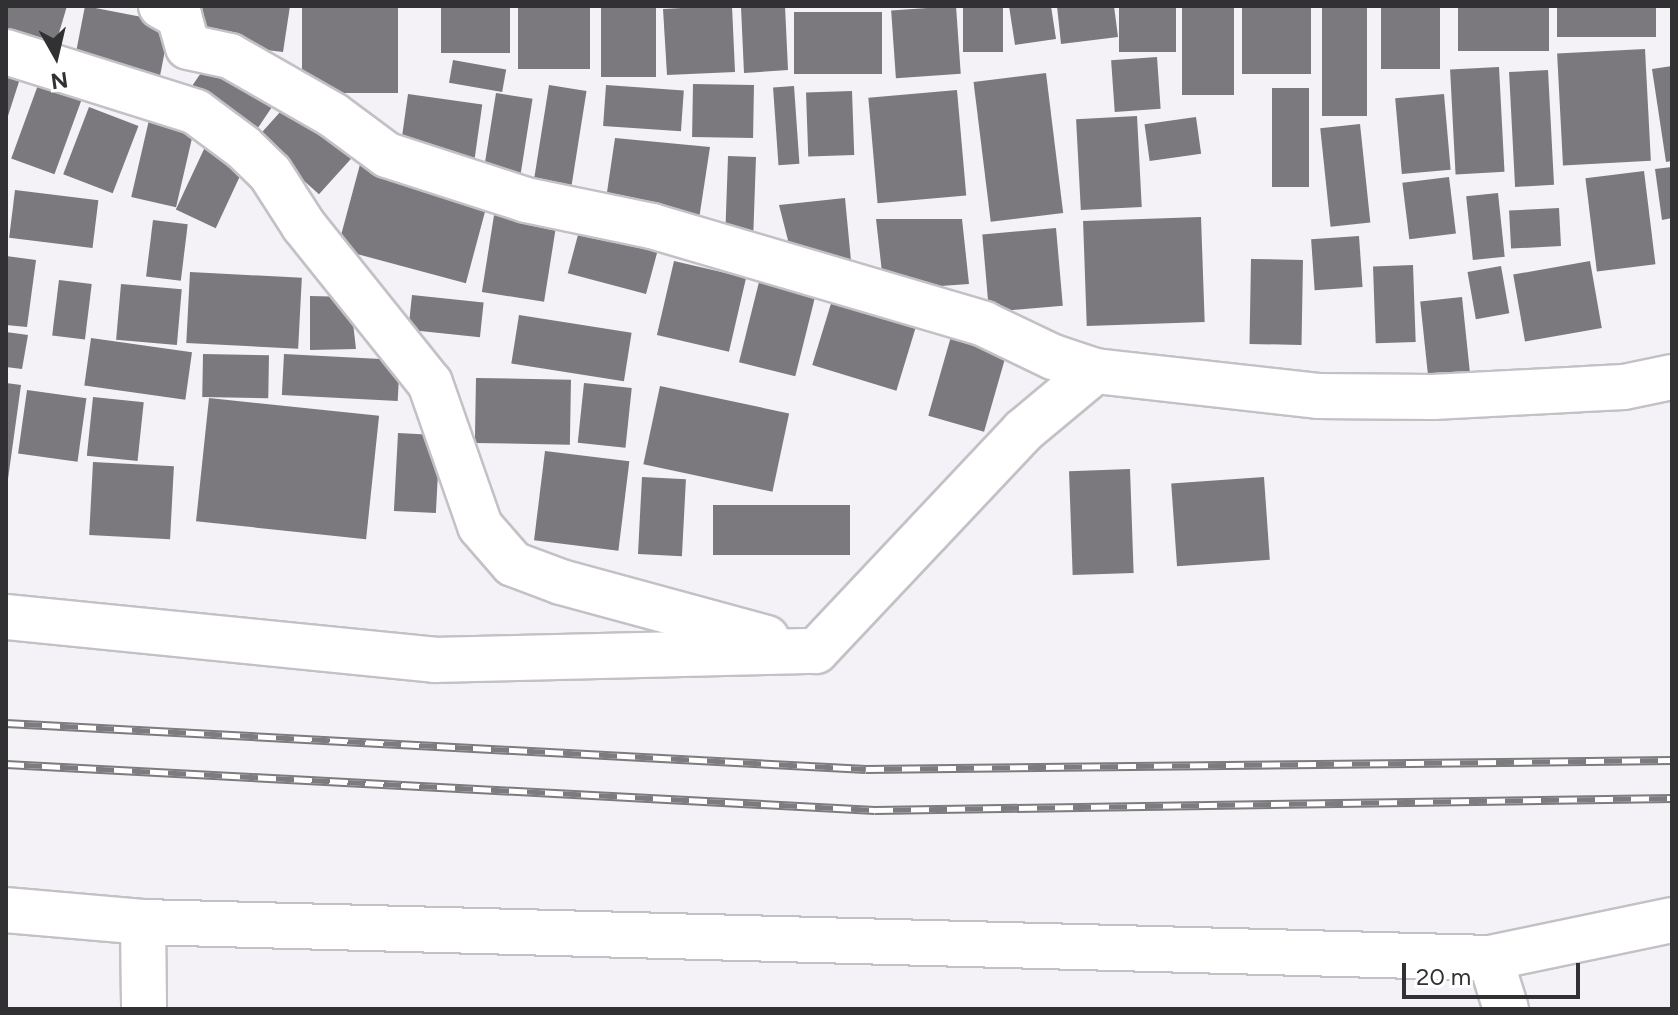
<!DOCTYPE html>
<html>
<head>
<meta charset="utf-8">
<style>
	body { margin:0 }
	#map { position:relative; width:1678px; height:1015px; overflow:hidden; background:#f4f2f6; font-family:Figtree,sans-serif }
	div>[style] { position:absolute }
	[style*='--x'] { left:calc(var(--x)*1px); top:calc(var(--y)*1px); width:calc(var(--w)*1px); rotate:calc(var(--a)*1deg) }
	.building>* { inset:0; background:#7b797d; transform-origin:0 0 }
	.roads { filter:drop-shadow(2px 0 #c4c1c6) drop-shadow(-2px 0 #c4c1c6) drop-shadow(0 2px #c4c1c6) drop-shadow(0 -2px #c4c1c6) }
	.street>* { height:44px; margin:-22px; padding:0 22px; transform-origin:22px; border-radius:22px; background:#fff }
	.rail>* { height:9px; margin-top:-4.5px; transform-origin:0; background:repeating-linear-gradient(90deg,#fff 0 18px,#7c7b7e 0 36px); box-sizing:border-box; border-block:2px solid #7c7b7e }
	span { translate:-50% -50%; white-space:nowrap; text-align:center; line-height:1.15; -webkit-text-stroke:6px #fff; paint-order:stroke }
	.frame { position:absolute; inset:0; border:8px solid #313032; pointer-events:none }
	.north { position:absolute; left:16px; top:16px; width:80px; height:80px; -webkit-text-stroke:6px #fff; paint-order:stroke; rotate:172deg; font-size:22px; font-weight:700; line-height:32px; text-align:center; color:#313032 }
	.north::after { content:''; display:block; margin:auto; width:28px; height:36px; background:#313032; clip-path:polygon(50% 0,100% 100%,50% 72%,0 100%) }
	.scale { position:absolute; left:1402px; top:963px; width:178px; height:36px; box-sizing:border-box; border:4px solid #313032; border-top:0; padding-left:10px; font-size:24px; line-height:28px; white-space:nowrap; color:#313032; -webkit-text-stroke:6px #fff; paint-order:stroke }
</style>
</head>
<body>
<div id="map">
	<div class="building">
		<i style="clip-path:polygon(6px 6px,67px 6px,53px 53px,6px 38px)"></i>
		<i style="left:85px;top:6px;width:87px;height:55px;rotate:11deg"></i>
		<i style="clip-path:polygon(195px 6px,290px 6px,283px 52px,191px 41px)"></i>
		<i style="left:302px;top:6px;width:96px;height:87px"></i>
		<i style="left:441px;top:6px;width:69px;height:47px"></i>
		<i style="left:518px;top:6px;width:72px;height:63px"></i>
		<i style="left:656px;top:6px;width:71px;height:55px;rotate:90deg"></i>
		<i style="clip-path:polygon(719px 6px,732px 6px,735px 72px,667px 75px,663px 9px)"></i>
		<i style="clip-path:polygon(763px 6px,785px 6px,788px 70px,744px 73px,741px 7px)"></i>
		<i style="left:956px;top:6px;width:68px;height:65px;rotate:86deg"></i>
		<i style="left:963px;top:6px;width:40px;height:46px"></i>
		<i style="clip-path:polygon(1009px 6px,1051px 6px,1056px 39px,1015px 45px)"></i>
		<i style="clip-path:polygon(1057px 6px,1114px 6px,1118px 37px,1061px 44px)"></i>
		<i style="left:1119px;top:6px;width:57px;height:46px"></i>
		<i style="left:1182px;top:6px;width:52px;height:89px"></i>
		<i style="left:1242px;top:6px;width:69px;height:68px"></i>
		<i style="left:1322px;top:6px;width:45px;height:110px"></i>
		<i style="left:1381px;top:6px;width:59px;height:63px"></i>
		<i style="left:1458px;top:6px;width:91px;height:45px"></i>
		<i style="left:1557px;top:6px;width:99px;height:31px"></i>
		<i style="left:794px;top:12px;width:88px;height:62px"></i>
		<i style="left:1645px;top:49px;width:112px;height:88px;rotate:87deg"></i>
		<i style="clip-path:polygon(6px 57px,25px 63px,7px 119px,6px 119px)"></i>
		<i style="left:1157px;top:57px;width:52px;height:46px;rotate:86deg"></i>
		<i style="left:211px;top:58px;width:78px;height:49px;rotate:34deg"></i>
		<i style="left:453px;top:60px;width:54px;height:23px;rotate:10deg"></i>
		<i style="clip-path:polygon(1672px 66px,1672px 161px,1666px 162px,1652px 69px)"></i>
		<i style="left:1499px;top:67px;width:105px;height:49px;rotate:87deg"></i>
		<i style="left:1548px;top:70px;width:115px;height:39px;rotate:87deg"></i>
		<i style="left:1046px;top:73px;width:141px;height:73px;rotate:83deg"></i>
		<i style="left:42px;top:74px;width:46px;height:90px;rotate:20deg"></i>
		<i style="left:693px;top:84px;width:61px;height:53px;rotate:1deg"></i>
		<i style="left:549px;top:85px;width:38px;height:103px;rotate:9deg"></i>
		<i style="left:606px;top:85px;width:78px;height:41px;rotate:4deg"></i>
		<i style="left:794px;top:86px;width:78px;height:21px;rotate:86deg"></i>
		<i style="left:1272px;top:88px;width:37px;height:99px"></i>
		<i style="left:957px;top:90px;width:106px;height:89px;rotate:85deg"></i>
		<i style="left:852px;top:91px;width:64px;height:46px;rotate:88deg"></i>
		<i style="left:496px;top:93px;width:37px;height:78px;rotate:9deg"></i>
		<i style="left:408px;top:94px;width:75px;height:59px;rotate:8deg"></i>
		<i style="left:1444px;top:94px;width:76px;height:49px;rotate:85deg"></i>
		<i style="left:290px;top:101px;width:84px;height:50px;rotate:42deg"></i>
		<i style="left:89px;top:107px;width:53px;height:72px;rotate:21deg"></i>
		<i style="left:1137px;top:116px;width:91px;height:61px;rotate:87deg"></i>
		<i style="left:1196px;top:117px;width:37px;height:52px;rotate:82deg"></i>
		<i style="left:149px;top:120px;width:46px;height:79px;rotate:13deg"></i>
		<i style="left:1360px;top:124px;width:99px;height:40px;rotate:84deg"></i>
		<i style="clip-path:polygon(615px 138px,710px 147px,699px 219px,606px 199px)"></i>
		<i style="left:205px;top:147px;width:44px;height:69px;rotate:25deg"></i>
		<i style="left:728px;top:156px;width:28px;height:75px;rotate:2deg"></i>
		<i style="left:362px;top:157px;width:133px;height:95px;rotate:15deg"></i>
		<i style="clip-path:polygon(1672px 167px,1672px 218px,1662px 220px,1655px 169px)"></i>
		<i style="left:1644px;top:171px;width:94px;height:59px;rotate:83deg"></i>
		<i style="left:1449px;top:177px;width:57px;height:47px;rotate:83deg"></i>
		<i style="left:15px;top:190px;width:84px;height:48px;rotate:7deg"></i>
		<i style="left:1498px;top:193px;width:64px;height:32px;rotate:84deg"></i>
		<i style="clip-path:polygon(845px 198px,851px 261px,792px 256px,779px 205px)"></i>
		<i style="left:1559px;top:208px;width:38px;height:50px;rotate:87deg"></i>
		<i style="left:495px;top:209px;width:63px;height:84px;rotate:9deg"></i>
		<i style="left:1201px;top:217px;width:105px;height:118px;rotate:88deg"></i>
		<i style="clip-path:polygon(876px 219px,962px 219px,969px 284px,884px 290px)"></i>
		<i style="left:153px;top:220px;width:35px;height:57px;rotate:7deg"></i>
		<i style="left:582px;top:220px;width:81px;height:55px;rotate:15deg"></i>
		<i style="left:1056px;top:228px;width:78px;height:74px;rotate:85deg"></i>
		<i style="left:1359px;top:236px;width:51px;height:48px;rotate:86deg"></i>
		<i style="clip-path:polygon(6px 256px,36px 260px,27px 327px,6px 325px)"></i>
		<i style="left:1251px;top:259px;width:52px;height:85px;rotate:1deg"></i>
		<i style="left:674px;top:261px;width:74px;height:76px;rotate:13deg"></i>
		<i style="left:1590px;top:261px;width:68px;height:78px;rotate:80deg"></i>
		<i style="left:1413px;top:265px;width:77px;height:40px;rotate:88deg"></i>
		<i style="left:1501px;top:266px;width:48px;height:34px;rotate:80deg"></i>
		<i style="left:190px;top:272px;width:112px;height:71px;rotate:3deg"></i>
		<i style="left:761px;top:274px;width:58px;height:91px;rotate:14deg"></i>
		<i style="left:59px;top:280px;width:33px;height:56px;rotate:7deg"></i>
		<i style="left:121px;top:284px;width:61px;height:56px;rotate:5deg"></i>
		<i style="left:412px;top:295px;width:72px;height:35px;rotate:6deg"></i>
		<i style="clip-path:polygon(310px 296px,350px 297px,356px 349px,310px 350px)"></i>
		<i style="left:833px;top:297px;width:88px;height:71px;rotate:17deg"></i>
		<i style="left:1462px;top:297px;width:81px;height:42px;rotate:84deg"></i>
		<i style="left:519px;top:315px;width:114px;height:49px;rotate:9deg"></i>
		<i style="clip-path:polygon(6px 332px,28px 335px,22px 369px,6px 367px)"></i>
		<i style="left:952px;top:333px;width:58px;height:86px;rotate:16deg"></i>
		<i style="left:91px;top:338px;width:102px;height:48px;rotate:8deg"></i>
		<i style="left:203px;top:354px;width:66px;height:43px;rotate:1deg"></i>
		<i style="left:284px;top:354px;width:116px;height:41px;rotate:3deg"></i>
		<i style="left:476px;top:378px;width:95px;height:65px;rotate:1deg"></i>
		<i style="clip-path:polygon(6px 383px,21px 385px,8px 479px,6px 479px)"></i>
		<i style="left:584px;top:383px;width:48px;height:60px;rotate:6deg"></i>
		<i style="left:660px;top:386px;width:132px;height:80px;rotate:12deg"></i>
		<i style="left:27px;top:390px;width:60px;height:64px;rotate:8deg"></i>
		<i style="left:93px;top:397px;width:51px;height:59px;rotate:6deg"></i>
		<i style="left:209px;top:398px;width:171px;height:124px;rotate:6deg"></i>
		<i style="left:398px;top:433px;width:42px;height:78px;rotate:3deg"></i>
		<i style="left:545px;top:451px;width:85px;height:90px;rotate:7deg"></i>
		<i style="left:93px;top:462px;width:81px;height:73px;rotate:3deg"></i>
		<i style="left:1130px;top:469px;width:104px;height:61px;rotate:88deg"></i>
		<i style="left:642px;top:477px;width:44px;height:77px;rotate:3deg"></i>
		<i style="left:1264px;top:477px;width:83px;height:93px;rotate:86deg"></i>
		<i style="left:713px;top:505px;width:137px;height:50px"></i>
	</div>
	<div class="roads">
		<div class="street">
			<i style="--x:161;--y:6;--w:21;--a:29"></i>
			<i style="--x:179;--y:16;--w:32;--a:74"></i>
			<i style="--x:188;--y:47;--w:43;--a:12.1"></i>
			<i style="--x:230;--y:56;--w:119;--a:29.8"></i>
			<i style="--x:333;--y:115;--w:67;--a:36.5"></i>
			<i style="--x:387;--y:155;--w:146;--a:17.9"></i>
			<i style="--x:526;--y:200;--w:129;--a:11.7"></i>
			<i style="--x:652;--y:226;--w:346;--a:16.4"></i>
			<i style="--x:984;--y:324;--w:76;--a:25.6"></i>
			<i style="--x:1053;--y:357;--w:44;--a:18.4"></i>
			<i style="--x:1095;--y:371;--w:224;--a:6.4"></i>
			<i style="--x:1318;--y:396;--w:115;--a:0.5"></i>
			<i style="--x:1433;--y:397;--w:191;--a:-3"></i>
			<i style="--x:1624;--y:387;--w:49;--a:-11.8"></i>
			<i style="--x:6;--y:52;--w:199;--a:17.5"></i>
			<i style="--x:196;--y:112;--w:59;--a:36.7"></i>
			<i style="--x:243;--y:147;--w:37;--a:44"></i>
			<i style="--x:270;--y:173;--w:63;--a:57.3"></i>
			<i style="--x:304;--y:226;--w:201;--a:51.3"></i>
			<i style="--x:430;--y:383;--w:151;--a:70.7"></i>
			<i style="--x:480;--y:526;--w:50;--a:49"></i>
			<i style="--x:513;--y:564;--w:51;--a:20.6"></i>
			<i style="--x:561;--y:582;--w:213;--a:15.2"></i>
			<i style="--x:6;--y:617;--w:431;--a:5.7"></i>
			<i style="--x:435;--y:660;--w:381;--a:-1.4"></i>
			<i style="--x:816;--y:651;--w:302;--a:-46.7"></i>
			<i style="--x:1023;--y:431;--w:94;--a:-39.8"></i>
			<i style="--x:6;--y:910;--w:138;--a:5"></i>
			<i style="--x:143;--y:922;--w:1347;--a:1.53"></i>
			<i style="--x:1490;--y:958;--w:53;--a:72.6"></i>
			<i style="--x:143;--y:922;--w:87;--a:89.3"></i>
			<i style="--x:1490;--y:958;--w:186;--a:-11.8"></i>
		</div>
	</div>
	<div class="rail">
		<i style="--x:6;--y:723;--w:861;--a:3.06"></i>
		<i style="--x:866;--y:769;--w:806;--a:-0.64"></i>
		<i style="--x:6;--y:764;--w:870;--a:3.03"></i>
		<i style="--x:875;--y:810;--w:797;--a:-0.86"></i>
	</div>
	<div class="frame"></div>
	<div class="north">N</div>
	<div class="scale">20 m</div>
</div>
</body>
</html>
